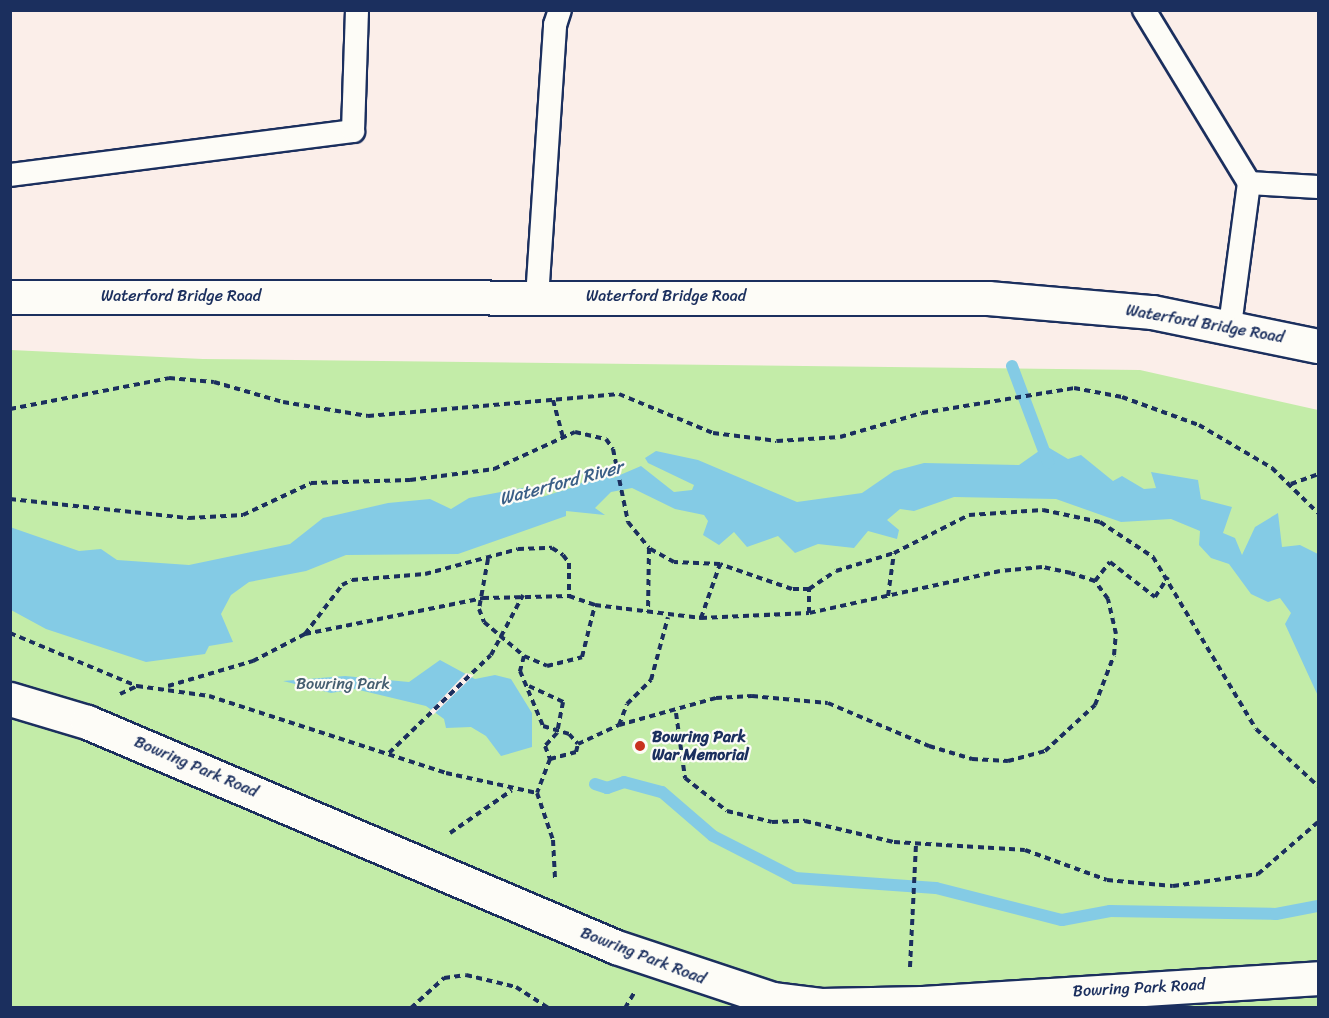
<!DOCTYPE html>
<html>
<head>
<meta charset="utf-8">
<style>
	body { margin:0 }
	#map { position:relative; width:1329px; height:1018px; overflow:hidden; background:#fbeee9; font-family:Sriracha,sans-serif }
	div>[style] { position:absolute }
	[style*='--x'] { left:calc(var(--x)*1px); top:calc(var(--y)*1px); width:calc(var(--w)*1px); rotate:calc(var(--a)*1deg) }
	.green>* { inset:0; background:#c3eca8 }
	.water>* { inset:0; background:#84cbe5 }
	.pier>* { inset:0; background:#fbeee9 }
	.stream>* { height:12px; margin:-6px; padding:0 6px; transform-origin:6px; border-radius:6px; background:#84cbe5 }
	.path>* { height:4px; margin-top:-2px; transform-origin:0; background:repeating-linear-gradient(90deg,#1b2f5e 0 6px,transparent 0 10.5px) }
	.roads { filter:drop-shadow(2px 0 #1b2f5e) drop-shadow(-2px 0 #1b2f5e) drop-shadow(0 2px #1b2f5e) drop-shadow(0 -2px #1b2f5e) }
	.service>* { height:22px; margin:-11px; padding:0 11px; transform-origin:11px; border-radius:11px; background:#fdfcf7 }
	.minor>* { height:33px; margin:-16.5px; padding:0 16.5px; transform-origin:16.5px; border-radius:16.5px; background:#fdfcf7 }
	.secondary>* { height:33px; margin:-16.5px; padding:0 16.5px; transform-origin:16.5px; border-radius:16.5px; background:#fdfcf7 }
	.dots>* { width:16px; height:16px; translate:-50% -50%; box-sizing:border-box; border:3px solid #fdfcf7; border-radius:50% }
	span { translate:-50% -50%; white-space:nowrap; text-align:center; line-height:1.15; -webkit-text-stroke:4.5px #fdfcf7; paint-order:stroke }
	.street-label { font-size:16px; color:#1b2f5e }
	.park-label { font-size:16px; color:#455e70 }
	.poi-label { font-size:16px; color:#1b2f5e; font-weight:700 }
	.left { translate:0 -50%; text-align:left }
	.water-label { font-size:18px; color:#3a5e86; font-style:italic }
	.frame { position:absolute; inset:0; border:12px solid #1b2f5e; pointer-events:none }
</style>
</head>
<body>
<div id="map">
	<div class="green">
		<i style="clip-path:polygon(11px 350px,203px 359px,1140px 370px,1318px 410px,1318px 1007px,11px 1008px)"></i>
	</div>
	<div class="water">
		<i style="clip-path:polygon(1046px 446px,1068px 459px,1081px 455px,1113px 481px,1122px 476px,1144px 489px,1156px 488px,1151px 472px,1198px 480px,1201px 499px,1232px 507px,1223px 533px,1235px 538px,1242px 555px,1255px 527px,1278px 513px,1282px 547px,1300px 545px,1318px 554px,1318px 696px,1285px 624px,1291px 613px,1280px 598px,1268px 602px,1251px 594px,1229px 564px,1211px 558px,1199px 545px,1200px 531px,1171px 519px,1121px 522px,1056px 499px,954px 497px,914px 511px,900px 509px,887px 520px,899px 530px,897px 539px,868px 531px,854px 548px,818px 544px,795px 553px,778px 536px,747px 547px,734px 532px,719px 545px,703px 535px,708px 521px,704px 515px,675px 509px,632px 488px,611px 492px,595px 508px,605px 515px,566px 511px,566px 516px,458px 554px,346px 555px,306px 571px,249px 582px,231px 595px,221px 614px,233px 642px,209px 646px,205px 654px,146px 662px,46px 629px,11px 610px,10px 527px,79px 551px,101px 549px,117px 560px,189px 565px,290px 544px,323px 518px,388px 503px,430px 499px,451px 509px,469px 498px,522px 488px,542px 497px,577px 486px,595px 473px,613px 478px,641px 466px,674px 492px,692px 490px,694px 485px,648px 463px,645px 458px,656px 451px,698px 460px,797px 502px,862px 493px,894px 471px,924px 463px,1019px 465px)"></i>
		<i style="clip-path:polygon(440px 660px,475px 679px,495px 675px,511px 679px,532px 713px,532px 747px,501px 756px,486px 736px,471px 727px,446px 728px,444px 719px,426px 706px,355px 689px,331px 693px,283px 681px,345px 676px,409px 682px)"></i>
	</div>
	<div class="pier">
		<i style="clip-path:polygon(466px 673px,474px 675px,433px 715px,429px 712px)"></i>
	</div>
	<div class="stream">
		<i style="--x:1012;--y:366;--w:103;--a:69.4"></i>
		<i style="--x:595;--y:784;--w:13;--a:18"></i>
		<i style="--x:607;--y:788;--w:18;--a:-19"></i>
		<i style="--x:624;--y:782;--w:39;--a:15"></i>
		<i style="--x:662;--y:792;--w:67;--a:40.8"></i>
		<i style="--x:713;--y:836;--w:92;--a:27.1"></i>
		<i style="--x:795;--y:878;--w:141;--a:4.1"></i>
		<i style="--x:936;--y:888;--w:130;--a:14.3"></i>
		<i style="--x:1062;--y:920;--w:49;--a:-10.6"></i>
		<i style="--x:1110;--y:911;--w:166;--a:1"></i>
		<i style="--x:1276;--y:914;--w:43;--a:-10.8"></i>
	</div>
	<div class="path">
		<i style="--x:553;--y:400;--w:38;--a:75"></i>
		<i style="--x:10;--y:409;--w:162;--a:-11"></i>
		<i style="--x:169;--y:378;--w:45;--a:5.1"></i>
		<i style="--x:214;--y:382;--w:72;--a:16.2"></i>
		<i style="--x:283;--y:402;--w:86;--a:9.4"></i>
		<i style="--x:368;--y:416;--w:252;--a:-5"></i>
		<i style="--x:619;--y:394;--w:102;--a:22.5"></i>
		<i style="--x:713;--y:433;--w:64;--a:7.1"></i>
		<i style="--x:777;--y:441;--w:63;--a:-3.6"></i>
		<i style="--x:840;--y:437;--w:85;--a:-16.3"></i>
		<i style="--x:922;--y:413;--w:154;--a:-9.3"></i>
		<i style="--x:1074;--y:388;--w:49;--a:10.6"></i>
		<i style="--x:1122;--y:397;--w:82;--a:20"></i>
		<i style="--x:1199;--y:425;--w:85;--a:30.5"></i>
		<i style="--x:1272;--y:468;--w:64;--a:44.4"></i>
		<i style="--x:1291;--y:484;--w:29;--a:-20"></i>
		<i style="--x:10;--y:499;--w:180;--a:6.1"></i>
		<i style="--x:189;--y:518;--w:54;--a:-3.2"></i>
		<i style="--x:243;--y:515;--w:75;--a:-25.2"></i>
		<i style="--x:311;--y:483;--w:99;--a:-1.7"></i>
		<i style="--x:410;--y:480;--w:85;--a:-7.5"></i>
		<i style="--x:494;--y:469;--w:89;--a:-24.6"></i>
		<i style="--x:575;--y:432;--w:32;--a:13"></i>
		<i style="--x:606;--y:439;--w:12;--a:55"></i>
		<i style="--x:613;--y:449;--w:75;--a:78.4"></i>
		<i style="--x:628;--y:522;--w:33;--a:51"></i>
		<i style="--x:649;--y:548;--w:64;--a:90.9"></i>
		<i style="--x:488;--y:559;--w:51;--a:100.2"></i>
		<i style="--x:479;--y:609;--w:14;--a:69"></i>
		<i style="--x:484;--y:622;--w:52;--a:40.4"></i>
		<i style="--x:524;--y:656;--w:16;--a:105"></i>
		<i style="--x:520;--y:671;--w:60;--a:67.3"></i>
		<i style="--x:543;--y:726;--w:27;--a:17"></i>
		<i style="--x:569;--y:734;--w:13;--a:48"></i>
		<i style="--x:1095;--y:581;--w:24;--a:-52"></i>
		<i style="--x:1110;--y:562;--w:57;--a:37.9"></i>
		<i style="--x:1155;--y:597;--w:24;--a:-57"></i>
		<i style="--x:809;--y:589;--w:32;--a:-34"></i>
		<i style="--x:836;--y:571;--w:61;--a:-17.2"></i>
		<i style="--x:894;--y:553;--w:84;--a:-26.9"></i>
		<i style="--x:969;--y:515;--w:74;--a:-3.9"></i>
		<i style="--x:1043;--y:510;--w:58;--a:11.9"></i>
		<i style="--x:1100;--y:522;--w:64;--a:33.4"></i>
		<i style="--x:1153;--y:557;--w:200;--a:59.1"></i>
		<i style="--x:1256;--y:729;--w:84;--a:42.6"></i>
		<i style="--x:888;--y:596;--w:43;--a:-82.1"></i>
		<i style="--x:701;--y:618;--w:57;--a:-70.6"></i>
		<i style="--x:10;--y:633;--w:138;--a:22.7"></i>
		<i style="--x:305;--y:634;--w:61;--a:-52.9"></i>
		<i style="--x:342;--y:585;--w:11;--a:-27"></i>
		<i style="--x:352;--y:580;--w:73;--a:-4.7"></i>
		<i style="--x:425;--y:574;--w:96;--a:-15"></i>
		<i style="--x:518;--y:549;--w:34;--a:-2"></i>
		<i style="--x:552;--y:548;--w:13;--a:32"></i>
		<i style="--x:563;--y:555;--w:10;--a:53"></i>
		<i style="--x:569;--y:563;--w:33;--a:90"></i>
		<i style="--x:524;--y:656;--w:25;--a:23"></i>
		<i style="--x:547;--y:666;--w:36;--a:-14"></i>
		<i style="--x:582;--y:657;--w:54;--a:-76"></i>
		<i style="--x:168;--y:686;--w:89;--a:-16.4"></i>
		<i style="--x:253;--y:661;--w:59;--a:-27.4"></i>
		<i style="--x:305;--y:634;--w:182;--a:-11.4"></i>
		<i style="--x:483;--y:598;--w:86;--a:-1.3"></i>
		<i style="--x:569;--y:596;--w:28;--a:19"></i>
		<i style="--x:595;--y:605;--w:107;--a:7"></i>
		<i style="--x:701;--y:618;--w:108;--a:-2.7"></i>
		<i style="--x:529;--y:686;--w:38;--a:25"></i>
		<i style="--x:563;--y:702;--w:32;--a:101"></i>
		<i style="--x:557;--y:733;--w:18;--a:133"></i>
		<i style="--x:545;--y:746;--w:14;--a:69"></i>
		<i style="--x:550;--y:759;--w:27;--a:-15"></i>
		<i style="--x:576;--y:752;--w:8;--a:-76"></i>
		<i style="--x:578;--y:744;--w:45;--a:-24.9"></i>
		<i style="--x:619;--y:725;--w:101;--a:-15.6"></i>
		<i style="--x:716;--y:698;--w:36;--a:-3"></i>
		<i style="--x:752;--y:696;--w:76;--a:5.3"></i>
		<i style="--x:828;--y:703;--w:110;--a:23.1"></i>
		<i style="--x:929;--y:746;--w:45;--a:16.8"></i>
		<i style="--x:972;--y:759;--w:36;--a:3"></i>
		<i style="--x:1008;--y:761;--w:38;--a:-15"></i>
		<i style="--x:1045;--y:751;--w:68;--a:-42.6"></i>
		<i style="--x:1095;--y:705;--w:53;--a:-69.2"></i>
		<i style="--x:1114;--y:655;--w:21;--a:-85"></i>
		<i style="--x:1116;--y:634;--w:36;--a:-103"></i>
		<i style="--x:1108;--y:599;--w:22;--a:-126"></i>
		<i style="--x:1095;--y:581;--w:25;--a:-162"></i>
		<i style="--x:1071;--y:573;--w:30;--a:-168"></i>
		<i style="--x:1042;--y:567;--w:42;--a:174.6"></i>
		<i style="--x:1000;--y:571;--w:196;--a:167.6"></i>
		<i style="--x:809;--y:613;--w:24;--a:-90"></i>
		<i style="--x:809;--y:589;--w:17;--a:180"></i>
		<i style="--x:792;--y:589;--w:76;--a:-160.9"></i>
		<i style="--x:720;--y:564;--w:46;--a:-177.5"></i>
		<i style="--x:674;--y:562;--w:29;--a:-151"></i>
		<i style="--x:120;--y:694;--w:19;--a:-25"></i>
		<i style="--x:137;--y:686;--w:73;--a:7.9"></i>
		<i style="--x:209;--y:696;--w:249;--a:18"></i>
		<i style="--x:446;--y:773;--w:93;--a:12.4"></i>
		<i style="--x:676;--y:713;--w:66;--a:82.1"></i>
		<i style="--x:685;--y:778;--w:53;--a:38.2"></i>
		<i style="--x:727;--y:811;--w:46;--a:13.7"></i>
		<i style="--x:772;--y:822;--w:33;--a:-2"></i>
		<i style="--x:805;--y:821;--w:91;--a:13.3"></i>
		<i style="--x:894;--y:842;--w:131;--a:3.5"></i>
		<i style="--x:1025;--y:850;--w:87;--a:20.1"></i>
		<i style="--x:1107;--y:880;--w:66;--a:5.2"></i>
		<i style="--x:1173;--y:886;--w:86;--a:-8"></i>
		<i style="--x:1258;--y:874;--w:79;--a:-40.9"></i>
		<i style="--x:619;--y:725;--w:22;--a:-69"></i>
		<i style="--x:627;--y:704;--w:34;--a:-45"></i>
		<i style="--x:651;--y:680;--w:65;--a:-74.9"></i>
		<i style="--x:389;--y:753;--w:141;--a:-43.9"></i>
		<i style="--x:491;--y:655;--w:68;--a:-61.9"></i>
		<i style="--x:550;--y:759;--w:36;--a:111"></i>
		<i style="--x:537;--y:793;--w:50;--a:71.2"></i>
		<i style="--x:553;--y:840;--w:39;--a:87"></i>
		<i style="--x:450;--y:833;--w:75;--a:-34.7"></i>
		<i style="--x:910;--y:967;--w:123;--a:-87.2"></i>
		<i style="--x:411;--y:1008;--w:45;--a:-42.3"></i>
		<i style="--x:444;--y:978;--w:22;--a:-8"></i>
		<i style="--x:466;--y:975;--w:51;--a:13.5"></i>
		<i style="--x:516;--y:987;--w:38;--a:33"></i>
		<i style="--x:625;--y:1008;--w:17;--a:-59"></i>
	</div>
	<div class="roads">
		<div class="service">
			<i style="--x:1144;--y:10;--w:202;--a:58.7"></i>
			<i style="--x:1249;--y:183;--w:144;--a:97.6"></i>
			<i style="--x:10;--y:175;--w:346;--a:-7.3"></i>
			<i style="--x:353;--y:131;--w:121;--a:-88.1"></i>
			<i style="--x:1249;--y:183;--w:69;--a:3.3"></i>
			<i style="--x:537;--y:298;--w:274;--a:-86.2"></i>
			<i style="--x:555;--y:25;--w:16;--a:-72"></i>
		</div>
		<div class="minor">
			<i style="--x:10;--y:699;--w:80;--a:16.6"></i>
			<i style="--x:87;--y:722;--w:575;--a:23.04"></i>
			<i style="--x:616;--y:947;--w:164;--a:18.4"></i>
			<i style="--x:772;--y:999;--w:49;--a:7"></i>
			<i style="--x:821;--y:1005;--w:102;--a:-1.1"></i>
			<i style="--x:923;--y:1003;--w:396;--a:-3.6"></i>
		</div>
		<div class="secondary">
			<i style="--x:10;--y:297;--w:978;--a:0.06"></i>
			<i style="--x:988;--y:298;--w:165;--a:4.9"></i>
			<i style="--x:1152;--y:312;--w:169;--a:11.6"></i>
		</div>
	</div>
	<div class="dots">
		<i style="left:640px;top:746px;background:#c8321e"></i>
	</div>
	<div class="street-label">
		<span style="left:181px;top:296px">Waterford Bridge Road</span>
		<span style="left:666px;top:296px">Waterford Bridge Road</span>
		<span style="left:1205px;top:324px;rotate:10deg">Waterford Bridge Road</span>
		<span style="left:196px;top:767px;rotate:23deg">Bowring Park Road</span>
		<span style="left:643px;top:956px;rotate:21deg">Bowring Park Road</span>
		<span style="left:1139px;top:988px;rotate:-3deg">Bowring Park Road</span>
	</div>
	<div class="park-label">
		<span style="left:343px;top:684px">Bowring Park</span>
	</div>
	<div class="poi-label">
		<span class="left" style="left:652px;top:746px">Bowring Park<br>War Memorial</span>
	</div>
	<div class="water-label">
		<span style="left:561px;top:483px;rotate:-15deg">Waterford River</span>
	</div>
	<div class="frame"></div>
</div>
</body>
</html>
